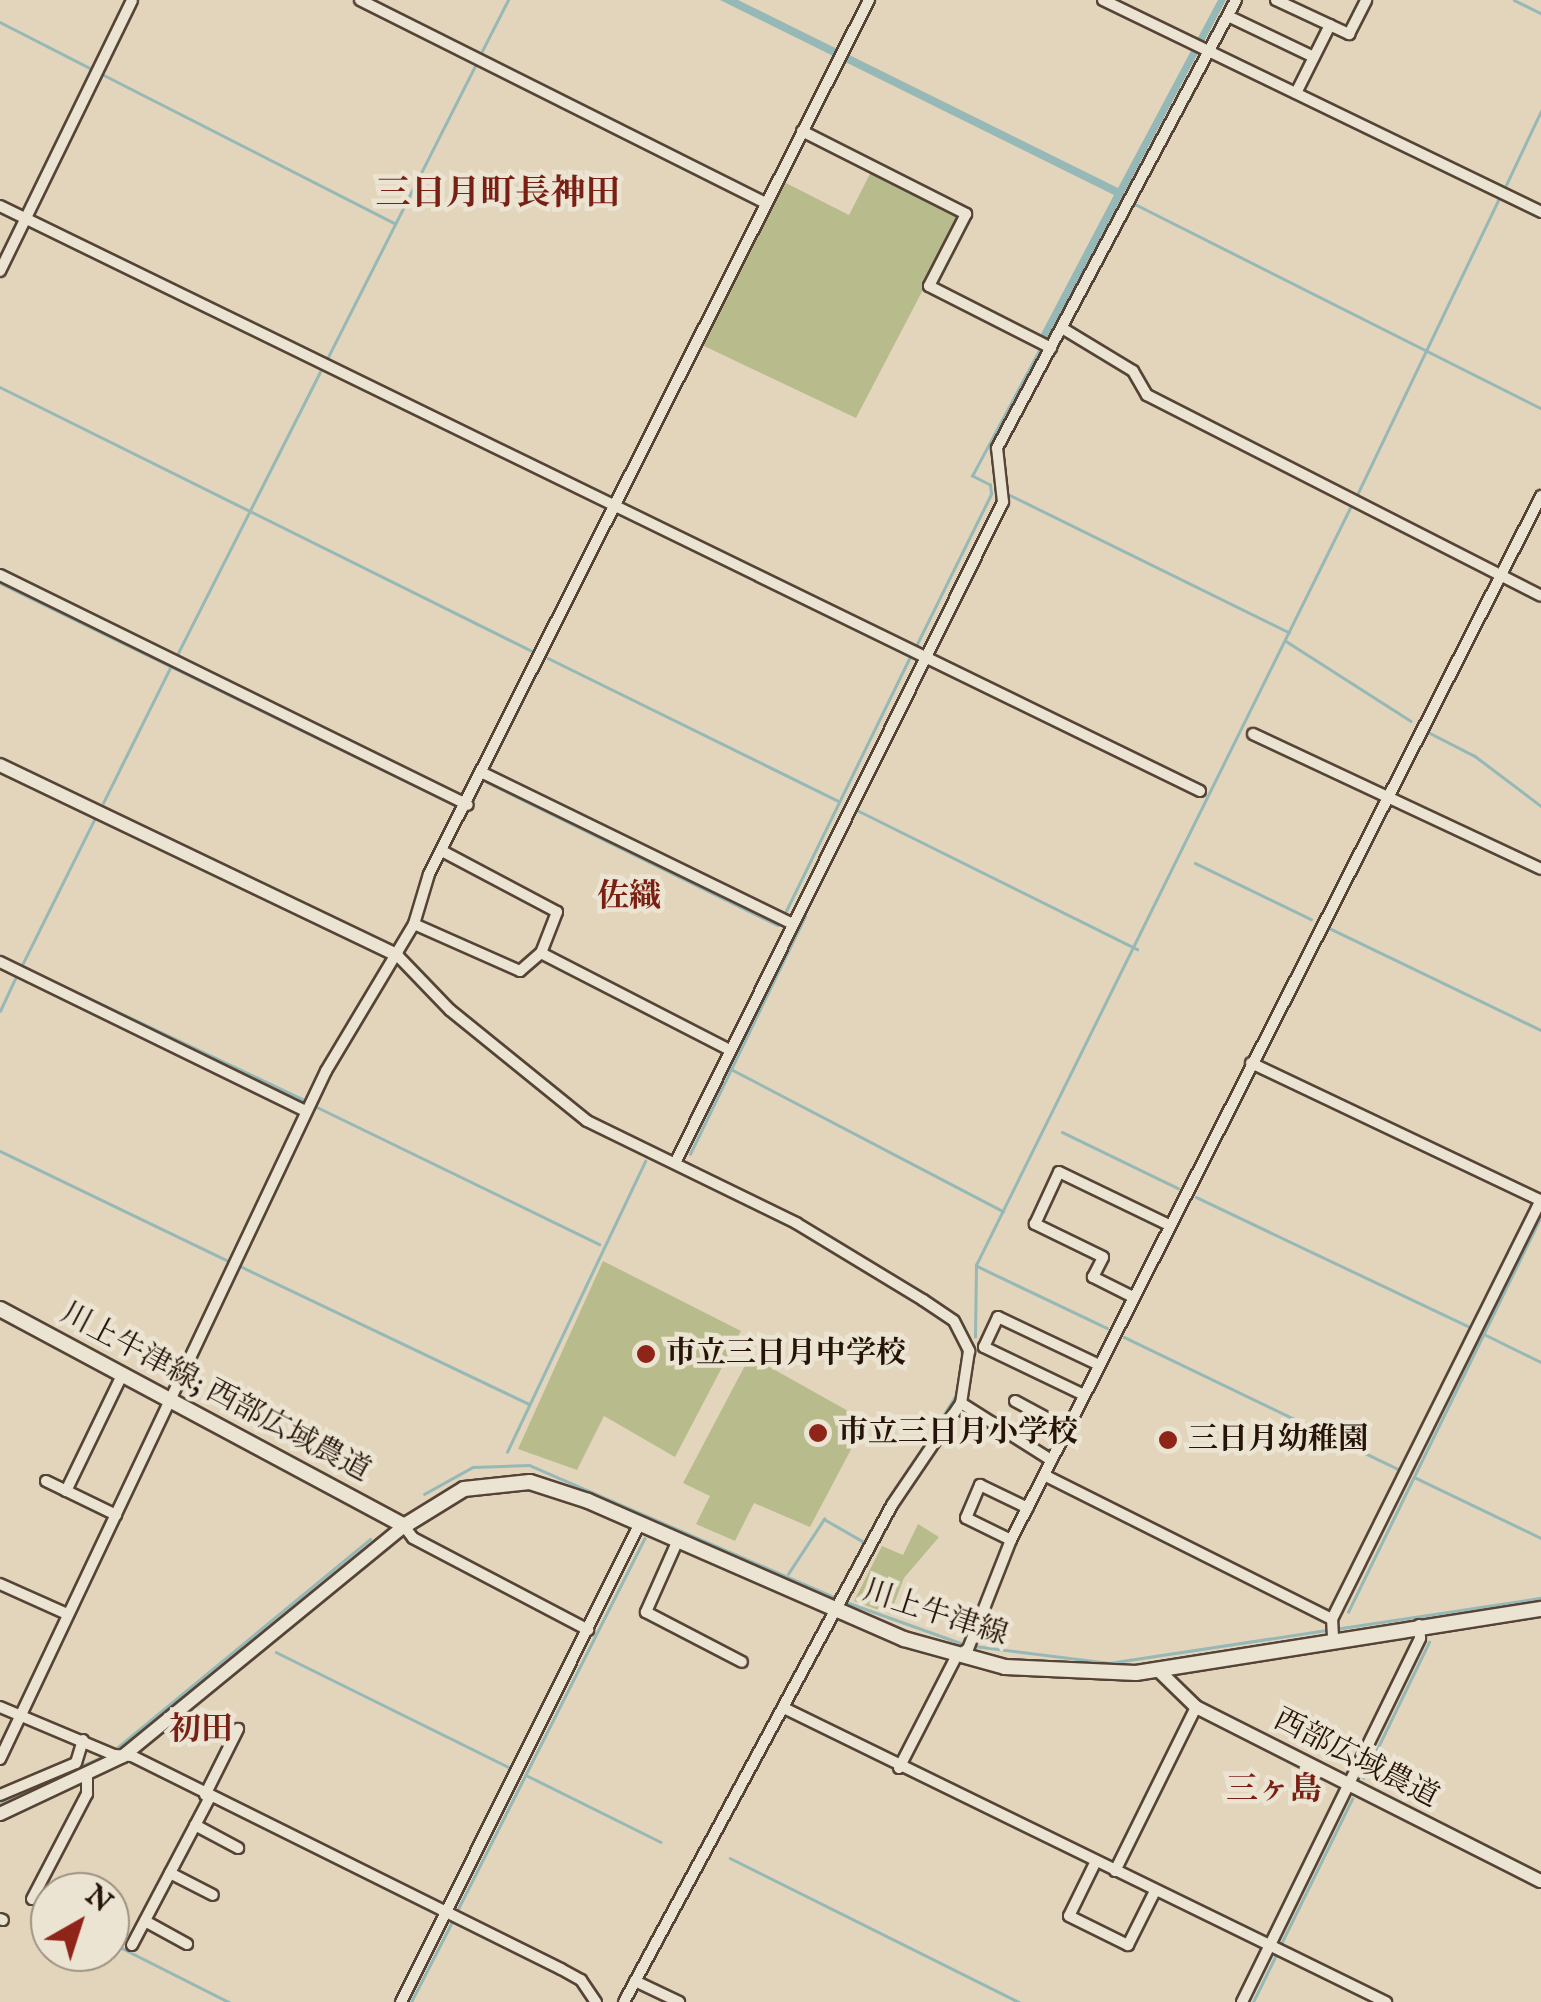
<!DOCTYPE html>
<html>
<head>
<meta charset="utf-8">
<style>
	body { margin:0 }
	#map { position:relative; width:1541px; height:2002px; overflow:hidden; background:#e2d5bb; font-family:"IM FELL English","Noto Serif JP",serif }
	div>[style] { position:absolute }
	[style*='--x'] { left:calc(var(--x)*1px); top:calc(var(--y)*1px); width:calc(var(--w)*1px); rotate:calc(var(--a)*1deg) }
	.green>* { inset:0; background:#b8bc8d }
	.water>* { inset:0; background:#96b8b6 }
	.stream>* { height:2.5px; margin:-1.25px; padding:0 1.25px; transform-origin:1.25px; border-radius:1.25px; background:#96b8b6 }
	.roads { filter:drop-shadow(2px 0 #554436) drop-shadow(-2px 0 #554436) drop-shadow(0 2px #554436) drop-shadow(0 -2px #554436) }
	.minor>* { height:10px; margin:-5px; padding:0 5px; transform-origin:5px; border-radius:5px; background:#ece4d3 }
	.tertiary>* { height:12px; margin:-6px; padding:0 6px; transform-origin:6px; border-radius:6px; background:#ece4d3 }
	.secondary>* { height:14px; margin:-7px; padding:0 7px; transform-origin:7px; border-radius:7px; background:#ece4d3 }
	.dots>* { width:28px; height:28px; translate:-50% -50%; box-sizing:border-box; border:5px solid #ece4d3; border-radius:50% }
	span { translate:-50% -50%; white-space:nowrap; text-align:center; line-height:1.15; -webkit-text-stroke:9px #ece4d3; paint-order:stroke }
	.poi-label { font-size:30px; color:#261409; font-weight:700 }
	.left { translate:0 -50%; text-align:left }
	.street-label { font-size:30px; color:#261409 }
	.neighbourhood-label { font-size:32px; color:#7a1f14; font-weight:700 }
	.quarter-label { font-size:35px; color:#7a1f14; font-weight:700 }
	.north { position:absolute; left:30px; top:1872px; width:100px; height:100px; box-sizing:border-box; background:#ece4d3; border:2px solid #9d9182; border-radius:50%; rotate:39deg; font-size:28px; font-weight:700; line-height:40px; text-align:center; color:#261409 }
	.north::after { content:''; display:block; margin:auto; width:35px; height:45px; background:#8f2418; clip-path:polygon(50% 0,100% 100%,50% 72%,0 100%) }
</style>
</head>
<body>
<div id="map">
	<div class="green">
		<i style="clip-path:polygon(872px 170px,962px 215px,856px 418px,702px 345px,782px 181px,849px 215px)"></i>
		<i style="clip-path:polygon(603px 1261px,741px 1331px,675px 1457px,604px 1416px,577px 1470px,518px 1449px)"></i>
		<i style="clip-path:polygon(750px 1356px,866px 1421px,810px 1527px,754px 1503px,735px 1541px,696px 1524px,710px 1496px,683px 1483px)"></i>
		<i style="clip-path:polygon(918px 1524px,939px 1537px,904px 1578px,890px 1614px,854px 1601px,882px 1546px,903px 1555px)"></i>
	</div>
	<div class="water">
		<i style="clip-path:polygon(720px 0,738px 0,1118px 188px,1218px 0,1226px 0,1047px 339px,1040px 336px,1114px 195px)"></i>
	</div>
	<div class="stream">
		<i style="--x:1514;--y:0;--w:30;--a:26"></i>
		<i style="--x:0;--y:22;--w:103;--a:27.1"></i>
		<i style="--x:481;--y:53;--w:59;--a:-63"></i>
		<i style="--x:102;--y:74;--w:329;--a:27"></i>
		<i style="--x:1506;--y:185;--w:82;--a:-64.7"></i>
		<i style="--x:1131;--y:202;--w:459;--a:26.7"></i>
		<i style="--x:327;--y:359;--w:328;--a:-63.2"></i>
		<i style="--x:0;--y:387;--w:598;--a:26.39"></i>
		<i style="--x:1010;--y:495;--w:311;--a:26.2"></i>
		<i style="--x:1355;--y:499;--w:334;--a:-64.4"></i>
		<i style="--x:0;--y:583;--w:506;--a:26.01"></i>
		<i style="--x:1286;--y:641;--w:148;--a:32.6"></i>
		<i style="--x:915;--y:648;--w:172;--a:-63.7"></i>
		<i style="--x:991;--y:494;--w:9;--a:-96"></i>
		<i style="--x:990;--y:485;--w:20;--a:-153"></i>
		<i style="--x:972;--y:476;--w:146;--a:-61.9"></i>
		<i style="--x:177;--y:655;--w:317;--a:-63.2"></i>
		<i style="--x:548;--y:658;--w:323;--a:26.2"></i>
		<i style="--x:1428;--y:732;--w:53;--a:27.1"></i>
		<i style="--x:1475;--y:756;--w:83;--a:37.1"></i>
		<i style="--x:487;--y:782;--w:324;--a:26.2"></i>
		<i style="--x:461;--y:794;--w:22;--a:-58"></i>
		<i style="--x:103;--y:803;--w:151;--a:-63.6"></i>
		<i style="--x:857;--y:810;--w:313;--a:26.4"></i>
		<i style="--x:1195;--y:863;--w:129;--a:25.8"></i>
		<i style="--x:786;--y:911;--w:285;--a:-64"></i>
		<i style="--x:1329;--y:928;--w:235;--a:25.7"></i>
		<i style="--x:0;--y:956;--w:336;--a:25.3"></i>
		<i style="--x:22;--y:965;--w:162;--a:-63.6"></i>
		<i style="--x:0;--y:1011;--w:35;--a:-65"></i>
		<i style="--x:731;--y:1069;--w:307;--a:27.6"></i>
		<i style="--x:317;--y:1107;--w:314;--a:25.9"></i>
		<i style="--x:1062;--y:1132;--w:129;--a:25.8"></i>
		<i style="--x:0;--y:1151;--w:254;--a:25.7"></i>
		<i style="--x:690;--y:1154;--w:264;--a:-64.2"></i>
		<i style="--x:1196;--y:1197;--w:303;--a:25.4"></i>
		<i style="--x:977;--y:1266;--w:144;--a:25.5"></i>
		<i style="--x:242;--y:1267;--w:318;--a:25.5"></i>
		<i style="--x:1484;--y:1334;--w:64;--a:26.2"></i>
		<i style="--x:975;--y:1337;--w:72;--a:-89.2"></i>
		<i style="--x:976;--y:1265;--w:847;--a:-63.71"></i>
		<i style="--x:1124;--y:1337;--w:304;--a:25.7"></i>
		<i style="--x:961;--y:1344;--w:17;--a:83"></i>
		<i style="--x:507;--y:1452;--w:322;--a:-64.6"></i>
		<i style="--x:1416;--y:1478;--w:139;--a:25.6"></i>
		<i style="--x:424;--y:1494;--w:56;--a:-28.9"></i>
		<i style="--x:473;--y:1467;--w:56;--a:-2"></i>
		<i style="--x:529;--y:1465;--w:338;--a:23.4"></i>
		<i style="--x:788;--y:1574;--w:66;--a:-56.8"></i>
		<i style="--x:824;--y:1519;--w:46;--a:29.9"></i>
		<i style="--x:864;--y:1542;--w:176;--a:-58"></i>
		<i style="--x:846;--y:1602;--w:127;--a:19.7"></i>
		<i style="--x:1348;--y:1612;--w:440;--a:-64"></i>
		<i style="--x:1335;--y:1629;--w:208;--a:-8.6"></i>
		<i style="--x:974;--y:1646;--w:136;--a:7.2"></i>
		<i style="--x:1109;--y:1663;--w:220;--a:-8.6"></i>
		<i style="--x:276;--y:1652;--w:262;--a:26.3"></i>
		<i style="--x:113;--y:1751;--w:333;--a:-39.5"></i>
		<i style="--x:528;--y:1776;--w:148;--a:26.4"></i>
		<i style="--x:1363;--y:1778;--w:151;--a:-64.1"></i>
		<i style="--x:0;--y:1802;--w:116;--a:-23.9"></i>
		<i style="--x:730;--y:1858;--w:323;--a:26.5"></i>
		<i style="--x:37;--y:1906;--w:14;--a:25"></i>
		<i style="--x:456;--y:1913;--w:419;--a:-63.3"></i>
		<i style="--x:110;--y:1942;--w:133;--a:26.8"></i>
		<i style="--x:1280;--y:1946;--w:164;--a:-63.9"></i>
		<i style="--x:411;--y:2002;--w:92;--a:-62.9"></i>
		<i style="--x:1253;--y:2002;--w:55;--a:-63.9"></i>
	</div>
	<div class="roads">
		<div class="minor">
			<i style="--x:360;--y:0;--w:453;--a:26.6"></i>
			<i style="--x:1103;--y:0;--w:487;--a:25.8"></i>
			<i style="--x:1276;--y:0;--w:81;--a:25"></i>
			<i style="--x:1349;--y:34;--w:38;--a:-63"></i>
			<i style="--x:1228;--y:16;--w:95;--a:25.5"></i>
			<i style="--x:1296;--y:93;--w:76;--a:-63.4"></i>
			<i style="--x:802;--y:131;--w:184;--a:26.8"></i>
			<i style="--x:966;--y:214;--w:81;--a:117.2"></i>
			<i style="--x:929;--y:286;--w:137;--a:26.9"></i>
			<i style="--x:0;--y:206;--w:1335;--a:25.99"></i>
			<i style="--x:0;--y:271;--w:301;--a:-64"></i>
			<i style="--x:1062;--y:328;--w:83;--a:31.2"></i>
			<i style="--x:1133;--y:371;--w:28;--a:60"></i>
			<i style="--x:1147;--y:395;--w:442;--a:27"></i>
			<i style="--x:0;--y:575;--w:521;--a:26.17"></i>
			<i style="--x:1253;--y:734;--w:318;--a:25.1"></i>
			<i style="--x:483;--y:773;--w:344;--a:26"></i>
			<i style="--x:442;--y:851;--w:130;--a:27.9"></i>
			<i style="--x:557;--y:912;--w:44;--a:111.3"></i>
			<i style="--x:541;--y:953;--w:212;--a:27.2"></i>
			<i style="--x:414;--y:924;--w:116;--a:23.9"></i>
			<i style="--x:520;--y:971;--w:28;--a:-41"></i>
			<i style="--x:397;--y:955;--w:76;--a:46.1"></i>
			<i style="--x:450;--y:1010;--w:176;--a:39"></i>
			<i style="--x:587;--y:1121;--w:233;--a:26"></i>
			<i style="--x:796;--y:1223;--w:149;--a:31.2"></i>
			<i style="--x:923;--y:1300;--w:37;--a:34"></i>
			<i style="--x:954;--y:1321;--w:34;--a:63"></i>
			<i style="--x:969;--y:1351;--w:53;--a:98.7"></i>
			<i style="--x:961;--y:1403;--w:123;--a:124.1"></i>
			<i style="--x:892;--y:1505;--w:565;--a:118.34"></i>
			<i style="--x:0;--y:962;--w:340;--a:26"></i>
			<i style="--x:1251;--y:1063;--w:321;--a:25.4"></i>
			<i style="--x:675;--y:1163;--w:738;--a:-63.61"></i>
			<i style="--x:1003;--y:502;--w:54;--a:-96.3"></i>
			<i style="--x:997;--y:448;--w:508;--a:-61.92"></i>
			<i style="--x:1133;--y:1297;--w:45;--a:-153.4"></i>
			<i style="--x:1093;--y:1277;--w:22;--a:-63"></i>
			<i style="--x:1103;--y:1257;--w:76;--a:-154.1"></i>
			<i style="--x:1035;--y:1224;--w:57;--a:-65.2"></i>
			<i style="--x:1059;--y:1172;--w:122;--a:25.7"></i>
			<i style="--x:1084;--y:1395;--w:111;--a:-154.4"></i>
			<i style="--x:984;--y:1347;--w:33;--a:-65"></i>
			<i style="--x:998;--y:1317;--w:112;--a:25.4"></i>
			<i style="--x:1015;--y:1401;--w:59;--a:28.3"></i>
			<i style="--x:961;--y:1403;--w:107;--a:32.3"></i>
			<i style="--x:1046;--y:1476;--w:320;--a:26.6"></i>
			<i style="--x:46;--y:1481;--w:78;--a:25.9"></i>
			<i style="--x:66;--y:1491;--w:129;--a:-64.2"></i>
			<i style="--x:404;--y:1526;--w:15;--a:53"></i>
			<i style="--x:413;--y:1538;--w:198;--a:27.7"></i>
			<i style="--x:678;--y:1540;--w:79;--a:114"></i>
			<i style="--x:646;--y:1612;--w:108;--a:27.5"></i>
			<i style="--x:1011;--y:1540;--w:50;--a:-153.9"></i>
			<i style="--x:966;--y:1518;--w:36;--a:-67"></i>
			<i style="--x:980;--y:1485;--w:53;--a:25.6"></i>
			<i style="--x:0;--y:1584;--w:73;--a:24.1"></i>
			<i style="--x:1333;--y:1637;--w:18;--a:-93"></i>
			<i style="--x:1332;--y:1619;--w:468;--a:-63.5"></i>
			<i style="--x:0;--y:1707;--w:124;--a:22.8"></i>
			<i style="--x:114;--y:1755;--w:18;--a:3"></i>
			<i style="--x:132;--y:1756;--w:479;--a:26.4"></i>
			<i style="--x:561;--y:1969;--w:23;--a:29"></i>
			<i style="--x:581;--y:1980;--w:27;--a:56"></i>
			<i style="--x:786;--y:1709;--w:668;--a:26.03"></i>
			<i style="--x:0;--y:1759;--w:761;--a:-64.65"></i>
			<i style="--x:326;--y:1071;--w:171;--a:-59.1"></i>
			<i style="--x:414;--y:924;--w:52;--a:-73.3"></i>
			<i style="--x:429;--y:874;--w:979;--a:-63.28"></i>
			<i style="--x:899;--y:1768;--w:125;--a:-62.8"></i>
			<i style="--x:956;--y:1657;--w:14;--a:-34"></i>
			<i style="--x:968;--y:1649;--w:117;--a:-68.5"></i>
			<i style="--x:1011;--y:1540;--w:1171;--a:-63.08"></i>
			<i style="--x:0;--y:1795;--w:82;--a:-22.8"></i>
			<i style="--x:76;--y:1763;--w:24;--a:-73"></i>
			<i style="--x:205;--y:1795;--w:74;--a:-63.4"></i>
			<i style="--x:195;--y:1825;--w:49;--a:28.1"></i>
			<i style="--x:1096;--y:1861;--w:61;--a:116.1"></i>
			<i style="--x:1069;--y:1916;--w:66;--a:26.2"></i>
			<i style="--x:1128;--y:1945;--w:60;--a:-63.4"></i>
			<i style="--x:1115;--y:1871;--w:183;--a:-63.7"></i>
			<i style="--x:170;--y:1873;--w:48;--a:27.1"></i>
			<i style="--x:32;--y:1899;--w:119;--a:-62.4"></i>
			<i style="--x:87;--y:1794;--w:16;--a:-90"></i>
			<i style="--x:0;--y:1919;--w:3;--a:18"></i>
			<i style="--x:145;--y:1921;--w:48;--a:28.7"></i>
			<i style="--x:132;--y:1945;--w:167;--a:-62.2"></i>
			<i style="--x:635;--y:1981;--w:49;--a:25.5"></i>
			<i style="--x:401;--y:2002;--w:535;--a:-63.48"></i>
			<i style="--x:1242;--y:2002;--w:405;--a:-63.9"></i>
			<i style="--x:1420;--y:1638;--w:13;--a:-94"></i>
		</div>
		<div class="tertiary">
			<i style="--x:0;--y:765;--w:440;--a:25.6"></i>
			<i style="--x:1158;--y:1670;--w:53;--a:44.2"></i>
			<i style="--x:1196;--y:1707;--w:386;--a:26.8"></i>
			<i style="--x:0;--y:1814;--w:136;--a:-25.2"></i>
			<i style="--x:123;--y:1756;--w:363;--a:-39.3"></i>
		</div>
		<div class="secondary">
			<i style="--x:0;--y:1309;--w:459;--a:28.2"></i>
			<i style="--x:404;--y:1526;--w:70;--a:-31.7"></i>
			<i style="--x:464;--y:1489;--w:66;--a:-6.1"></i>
			<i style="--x:530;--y:1482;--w:61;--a:18.1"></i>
			<i style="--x:588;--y:1501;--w:345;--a:23.6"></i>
			<i style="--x:904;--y:1639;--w:105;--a:15.5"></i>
			<i style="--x:1005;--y:1667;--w:131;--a:2.6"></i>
			<i style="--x:1136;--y:1673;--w:410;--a:-9"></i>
		</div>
	</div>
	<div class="dots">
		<i style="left:646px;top:1354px;background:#8f2418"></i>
		<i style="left:818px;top:1433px;background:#8f2418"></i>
		<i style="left:1168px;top:1440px;background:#8f2418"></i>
	</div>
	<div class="poi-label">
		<span class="left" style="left:666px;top:1354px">市立三日月中学校</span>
		<span class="left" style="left:838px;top:1433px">市立三日月小学校</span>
		<span class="left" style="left:1188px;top:1440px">三日月幼稚園</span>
	</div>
	<div class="street-label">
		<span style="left:215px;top:1393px;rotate:28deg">川上牛津線; 西部広域農道</span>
		<span style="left:935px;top:1614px;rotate:18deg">川上牛津線</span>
		<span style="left:1356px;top:1759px;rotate:27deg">西部広域農道</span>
	</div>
	<div class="neighbourhood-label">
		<span style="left:629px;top:898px">佐織</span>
		<span style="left:201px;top:1731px">初田</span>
		<span style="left:1274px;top:1791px">三ヶ島</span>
	</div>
	<div class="quarter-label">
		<span style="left:498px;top:195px">三日月町長神田</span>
	</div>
	<div class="north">N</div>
</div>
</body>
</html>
